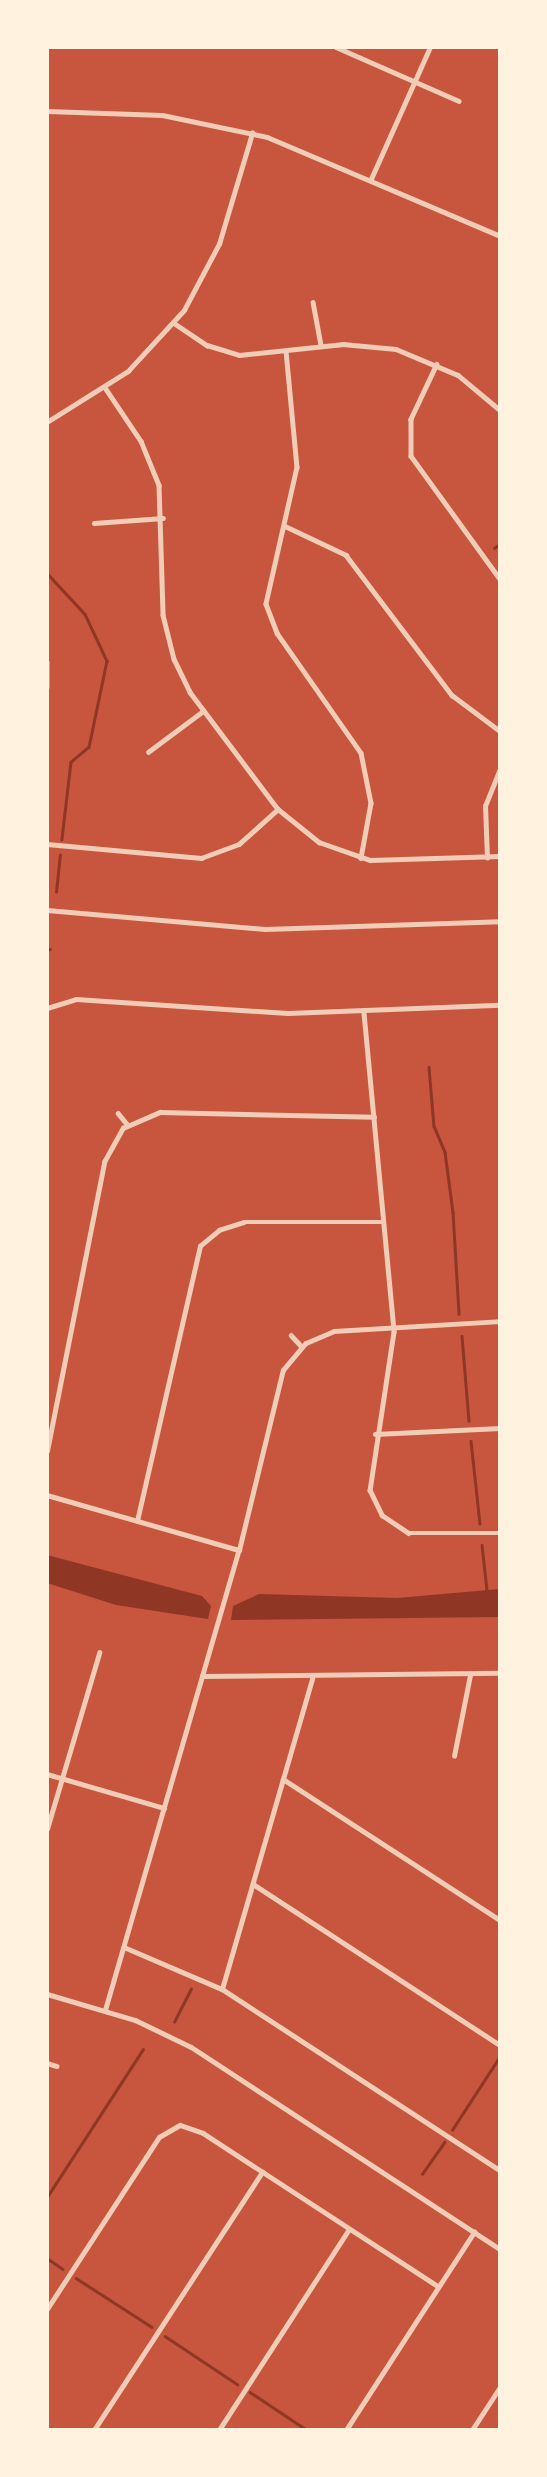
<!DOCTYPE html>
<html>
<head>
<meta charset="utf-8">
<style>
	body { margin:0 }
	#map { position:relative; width:547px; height:2477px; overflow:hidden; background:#c8553d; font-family:Poppins,sans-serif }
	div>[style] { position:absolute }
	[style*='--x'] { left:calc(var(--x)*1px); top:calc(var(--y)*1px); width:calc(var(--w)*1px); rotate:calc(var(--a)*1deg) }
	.water>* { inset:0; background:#8f3625 }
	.stream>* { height:2.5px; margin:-1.25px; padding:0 1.25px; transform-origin:1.25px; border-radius:1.25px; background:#8f3625 }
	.minor>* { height:4.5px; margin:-2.25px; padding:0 2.25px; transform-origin:2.25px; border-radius:2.25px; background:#f1ccb7 }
	.tertiary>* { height:5px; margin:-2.5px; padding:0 2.5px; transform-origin:2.5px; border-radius:2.5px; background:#f1ccb7 }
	span { translate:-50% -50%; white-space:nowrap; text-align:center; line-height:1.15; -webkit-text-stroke:5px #fff3e0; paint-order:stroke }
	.frame { position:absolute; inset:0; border:49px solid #fff3e0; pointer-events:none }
</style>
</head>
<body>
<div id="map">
	<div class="water">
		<i style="clip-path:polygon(47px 1555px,202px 1596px,211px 1606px,208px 1619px,116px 1605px,47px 1583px)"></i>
		<i style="clip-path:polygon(500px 1589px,500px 1617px,231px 1620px,233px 1606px,259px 1594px,397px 1598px)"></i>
	</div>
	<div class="stream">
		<i style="--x:494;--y:548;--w:7;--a:-34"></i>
		<i style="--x:47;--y:573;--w:56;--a:47.2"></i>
		<i style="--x:85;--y:614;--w:52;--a:64.9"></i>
		<i style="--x:107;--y:661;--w:88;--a:101.8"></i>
		<i style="--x:89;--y:747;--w:23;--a:140"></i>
		<i style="--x:71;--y:762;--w:78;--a:96.7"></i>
		<i style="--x:56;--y:892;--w:37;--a:-84"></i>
		<i style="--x:47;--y:950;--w:3;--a:-18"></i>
		<i style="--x:429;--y:1067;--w:59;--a:85.2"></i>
		<i style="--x:434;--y:1126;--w:28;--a:67"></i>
		<i style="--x:445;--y:1152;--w:61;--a:82.4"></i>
		<i style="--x:453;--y:1212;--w:102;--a:86.6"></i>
		<i style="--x:462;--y:1336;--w:85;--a:85.3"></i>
		<i style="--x:471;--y:1441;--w:83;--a:83.8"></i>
		<i style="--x:482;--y:1545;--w:45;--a:83.7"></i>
		<i style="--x:174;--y:2022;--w:37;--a:-63"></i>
		<i style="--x:452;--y:2130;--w:88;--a:-57"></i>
		<i style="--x:422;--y:2174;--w:39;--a:-55"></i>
		<i style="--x:47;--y:2197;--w:176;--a:-57"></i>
		<i style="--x:47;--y:2258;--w:19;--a:35"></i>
		<i style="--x:76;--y:2278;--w:90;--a:32.8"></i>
		<i style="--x:165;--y:2336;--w:87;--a:33.7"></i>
		<i style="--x:250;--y:2392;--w:69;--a:33.7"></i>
	</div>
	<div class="minor">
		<i style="--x:336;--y:47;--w:134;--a:23.7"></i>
		<i style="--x:371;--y:179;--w:145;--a:-65.9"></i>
		<i style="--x:313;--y:302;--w:44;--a:79.5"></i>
		<i style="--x:174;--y:323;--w:40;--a:34"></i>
		<i style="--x:207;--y:345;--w:34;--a:17"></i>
		<i style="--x:239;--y:355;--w:105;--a:-6"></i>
		<i style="--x:343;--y:344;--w:53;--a:5.4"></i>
		<i style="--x:396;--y:349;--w:67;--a:22.8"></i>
		<i style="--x:458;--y:375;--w:55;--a:39.8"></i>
		<i style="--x:286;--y:351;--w:117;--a:84.6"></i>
		<i style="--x:297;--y:467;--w:140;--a:102.8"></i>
		<i style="--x:266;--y:604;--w:31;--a:69"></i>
		<i style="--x:277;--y:633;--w:146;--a:55"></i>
		<i style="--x:361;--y:753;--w:51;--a:78.7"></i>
		<i style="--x:371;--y:803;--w:56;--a:100.3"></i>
		<i style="--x:437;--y:364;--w:61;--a:115.3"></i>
		<i style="--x:411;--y:419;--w:37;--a:90"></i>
		<i style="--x:411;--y:456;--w:152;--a:54.1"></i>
		<i style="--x:106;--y:389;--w:63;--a:56.1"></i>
		<i style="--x:141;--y:441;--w:48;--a:67.8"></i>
		<i style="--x:159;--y:485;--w:130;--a:88.2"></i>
		<i style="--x:163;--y:615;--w:45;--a:76"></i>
		<i style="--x:174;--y:659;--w:37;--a:64"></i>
		<i style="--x:190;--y:692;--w:146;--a:53.1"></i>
		<i style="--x:278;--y:809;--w:53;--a:38.8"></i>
		<i style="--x:319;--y:842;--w:54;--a:19.4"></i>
		<i style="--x:370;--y:860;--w:130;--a:-1.8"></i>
		<i style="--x:47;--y:422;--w:96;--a:-32.2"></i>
		<i style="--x:128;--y:371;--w:83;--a:-47.4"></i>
		<i style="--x:184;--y:310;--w:75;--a:-62.1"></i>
		<i style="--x:219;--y:244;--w:116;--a:-73.4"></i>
		<i style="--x:94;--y:523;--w:69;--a:-4.1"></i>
		<i style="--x:285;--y:526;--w:68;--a:25.4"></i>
		<i style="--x:346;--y:555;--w:176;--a:52.9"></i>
		<i style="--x:452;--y:695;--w:60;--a:36.9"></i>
		<i style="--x:47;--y:662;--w:25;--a:90"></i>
		<i style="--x:148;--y:752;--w:69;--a:-36.7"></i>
		<i style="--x:47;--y:844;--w:155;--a:5.2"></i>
		<i style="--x:201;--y:858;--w:40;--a:-20.2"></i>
		<i style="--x:239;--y:844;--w:52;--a:-41.9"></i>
		<i style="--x:487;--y:858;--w:52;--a:-92.2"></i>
		<i style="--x:485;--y:806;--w:40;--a:-68"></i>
		<i style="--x:47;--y:1008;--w:30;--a:-17"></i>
		<i style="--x:76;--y:999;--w:212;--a:3.8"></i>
		<i style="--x:288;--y:1013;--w:212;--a:-2.2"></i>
		<i style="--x:364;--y:1013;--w:320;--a:84.6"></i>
		<i style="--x:394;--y:1332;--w:160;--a:98.6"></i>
		<i style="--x:370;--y:1490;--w:28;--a:64"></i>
		<i style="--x:382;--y:1515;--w:32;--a:34"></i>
		<i style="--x:409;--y:1533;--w:91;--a:0"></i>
		<i style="--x:118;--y:1113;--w:14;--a:51"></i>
		<i style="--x:291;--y:1335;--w:16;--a:47"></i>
		<i style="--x:375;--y:1434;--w:125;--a:-2.7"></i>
		<i style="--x:47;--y:1451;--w:295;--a:-78.8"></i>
		<i style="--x:104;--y:1162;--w:39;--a:-61"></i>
		<i style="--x:123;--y:1128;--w:40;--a:-23.4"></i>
		<i style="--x:160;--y:1112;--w:214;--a:1.3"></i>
		<i style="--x:47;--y:1495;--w:200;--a:16"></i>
		<i style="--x:137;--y:1521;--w:282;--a:-77.1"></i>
		<i style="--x:200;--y:1246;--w:25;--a:-40"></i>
		<i style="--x:219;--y:1230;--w:26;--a:-18"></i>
		<i style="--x:244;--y:1222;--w:140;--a:0"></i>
		<i style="--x:202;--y:1676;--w:298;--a:-0.6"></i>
		<i style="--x:454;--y:1756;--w:83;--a:-78.8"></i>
		<i style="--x:47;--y:1774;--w:122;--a:16.2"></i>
		<i style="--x:283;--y:1779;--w:259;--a:33"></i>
		<i style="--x:47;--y:1829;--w:184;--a:-73.5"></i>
		<i style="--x:253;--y:1884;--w:295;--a:33.1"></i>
		<i style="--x:124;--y:1947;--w:107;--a:23.2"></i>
		<i style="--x:222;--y:1989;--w:332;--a:33.1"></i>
		<i style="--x:222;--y:1989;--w:323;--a:-73.8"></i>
		<i style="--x:105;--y:2010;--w:479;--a:-73.8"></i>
		<i style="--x:239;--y:1550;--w:185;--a:-76.3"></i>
		<i style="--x:283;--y:1370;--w:35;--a:-50"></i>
		<i style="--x:306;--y:1343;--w:30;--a:-23"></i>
		<i style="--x:334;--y:1331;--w:166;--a:-3.4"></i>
		<i style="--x:47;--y:2063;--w:10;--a:17"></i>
		<i style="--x:47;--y:2309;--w:205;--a:-56.9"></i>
		<i style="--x:159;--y:2137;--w:24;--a:-30"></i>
		<i style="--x:180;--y:2125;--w:24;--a:19"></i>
		<i style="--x:203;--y:2133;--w:280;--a:33.1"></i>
		<i style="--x:94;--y:2430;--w:308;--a:-56.9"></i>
		<i style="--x:219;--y:2430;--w:239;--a:-57.1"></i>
		<i style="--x:346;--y:2430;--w:236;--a:-57.1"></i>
		<i style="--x:472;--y:2430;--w:51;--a:-56.9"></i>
	</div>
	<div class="tertiary">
		<i style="--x:47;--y:111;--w:115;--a:2"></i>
		<i style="--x:162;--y:115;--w:107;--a:11.8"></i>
		<i style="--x:267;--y:137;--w:253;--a:23"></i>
		<i style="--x:47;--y:910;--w:219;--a:5"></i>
		<i style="--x:265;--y:929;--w:235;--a:-1.9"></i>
		<i style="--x:47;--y:1994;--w:92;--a:16.5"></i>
		<i style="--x:135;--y:2020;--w:62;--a:25.7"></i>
		<i style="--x:191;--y:2047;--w:369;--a:33.2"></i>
	</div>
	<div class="frame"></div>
</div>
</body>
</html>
